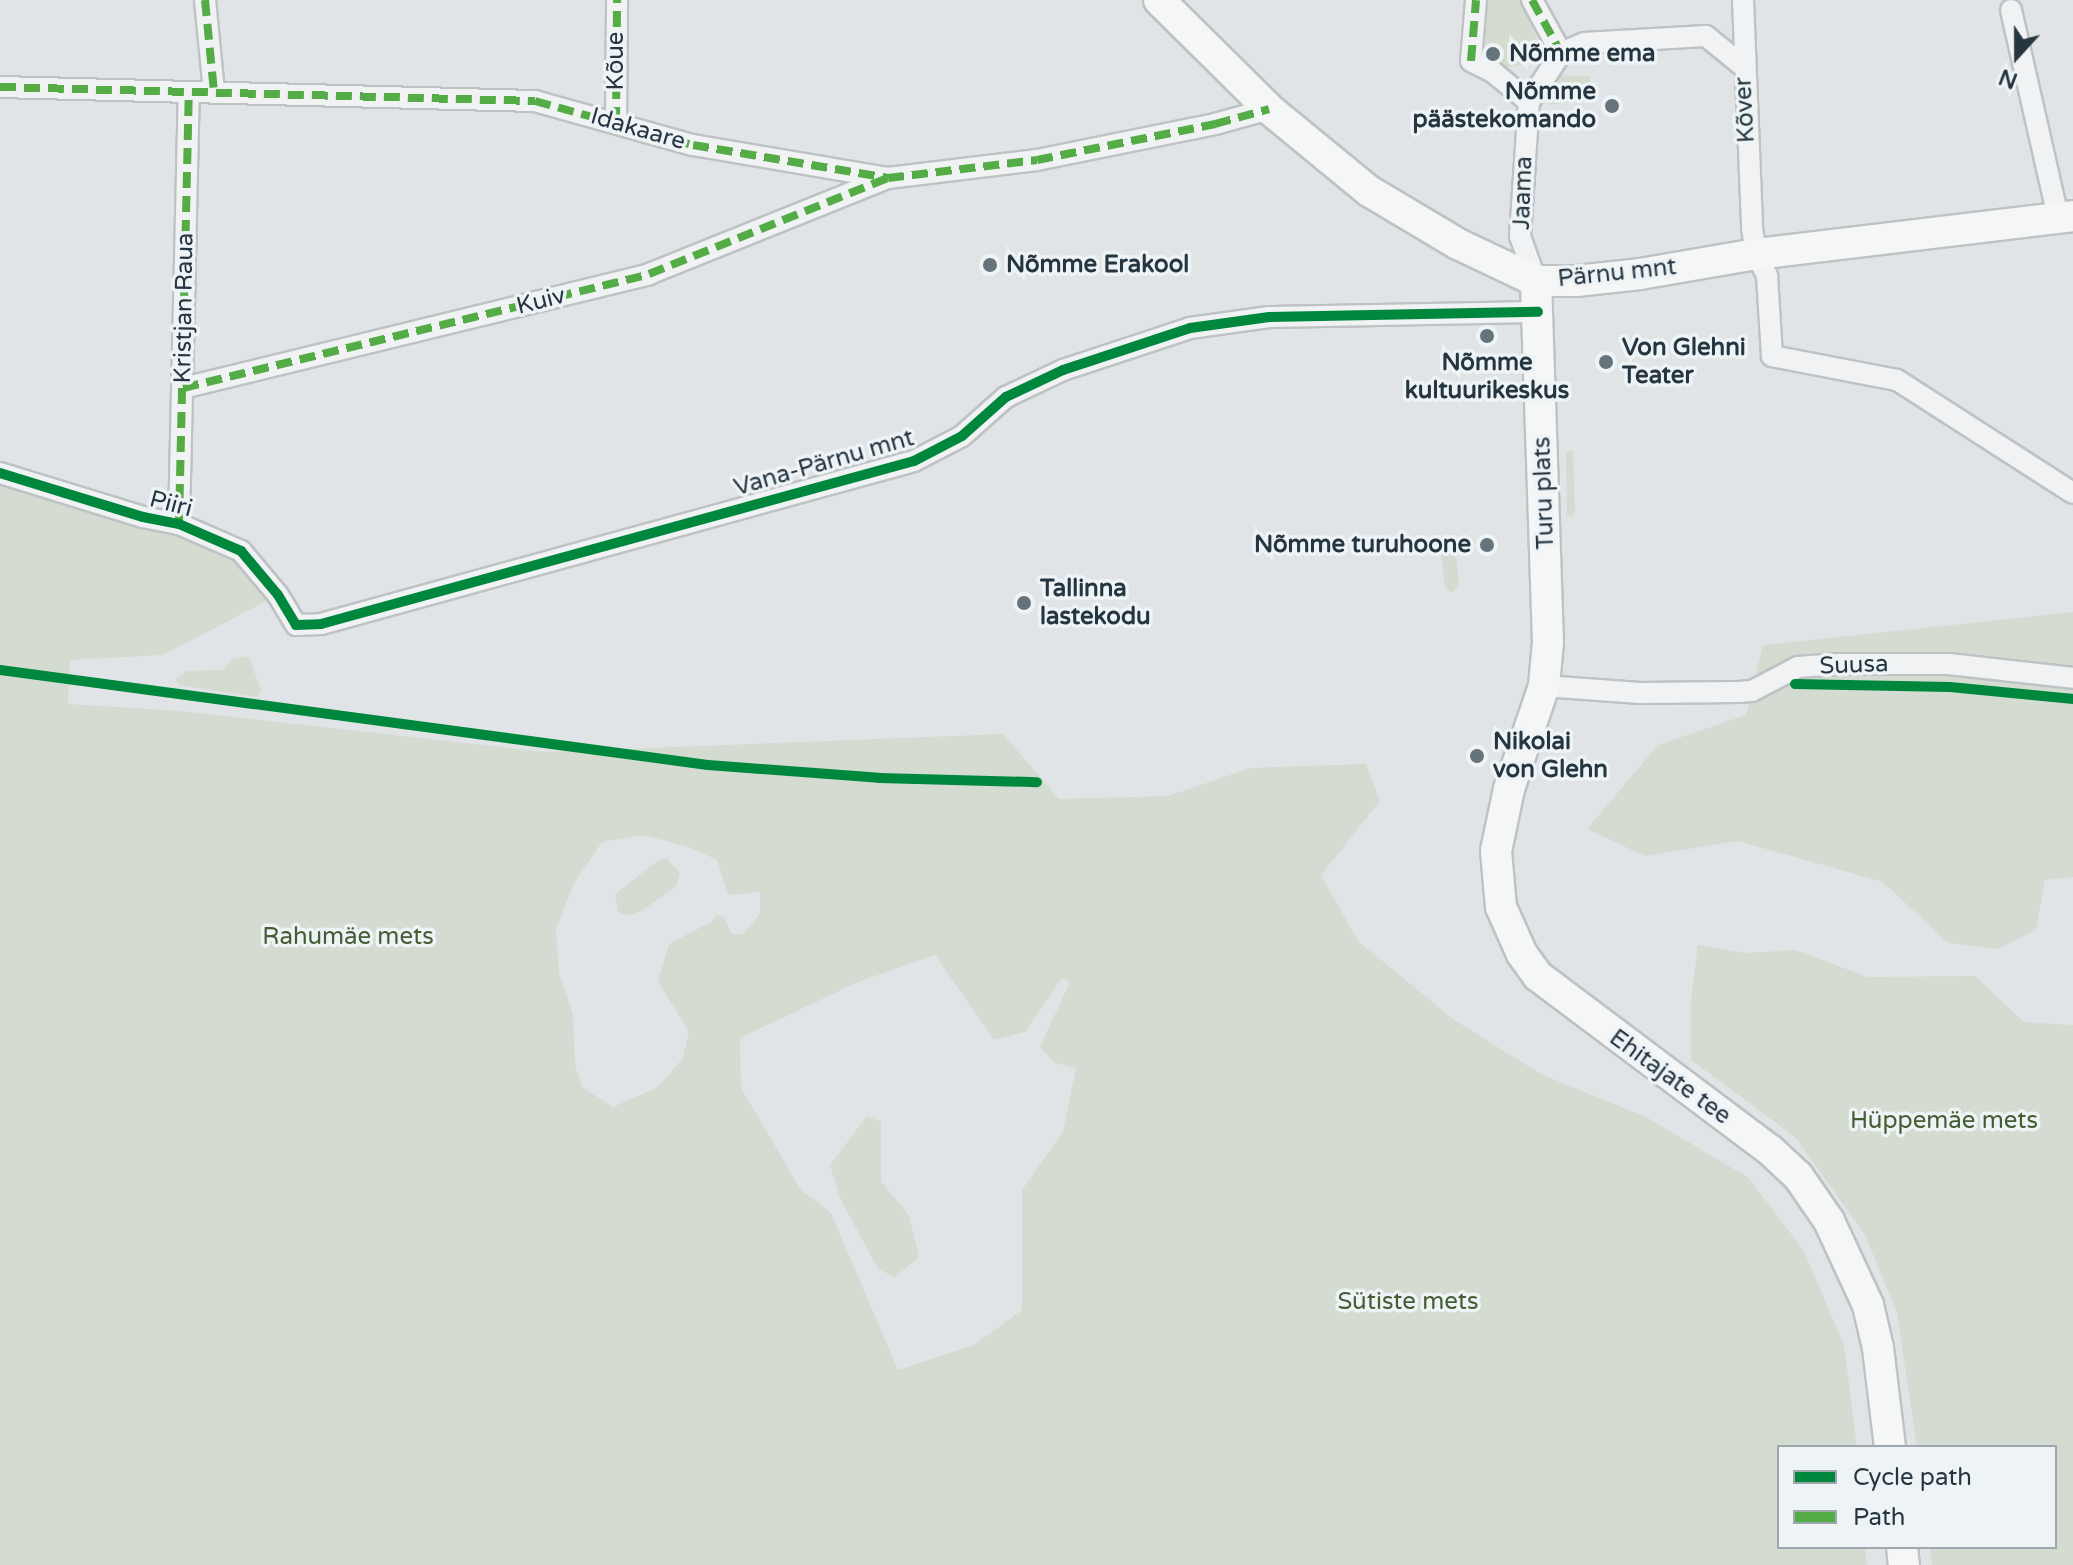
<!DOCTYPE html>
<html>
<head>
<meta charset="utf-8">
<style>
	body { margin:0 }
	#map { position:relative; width:2073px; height:1565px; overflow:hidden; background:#e1e4e6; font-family:"Varela Round",sans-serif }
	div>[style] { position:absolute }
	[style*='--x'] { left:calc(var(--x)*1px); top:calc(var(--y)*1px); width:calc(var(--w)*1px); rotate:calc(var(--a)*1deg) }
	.green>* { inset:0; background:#d4dbd1 }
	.roads { filter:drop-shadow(2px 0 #bfc2c4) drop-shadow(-2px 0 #bfc2c4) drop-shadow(0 2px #bfc2c4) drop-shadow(0 -2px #bfc2c4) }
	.street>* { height:20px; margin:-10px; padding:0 10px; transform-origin:10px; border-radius:10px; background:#f0f2f3 }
	.secondary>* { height:30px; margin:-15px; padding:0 15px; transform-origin:15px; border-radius:15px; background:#f5f6f6 }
	.quiet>* { height:8px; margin-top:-4px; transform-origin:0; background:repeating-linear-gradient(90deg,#53ac46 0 16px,transparent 0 24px) }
	.cycleway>* { height:10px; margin:-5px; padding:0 5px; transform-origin:5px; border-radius:5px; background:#00873e }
	.dots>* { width:22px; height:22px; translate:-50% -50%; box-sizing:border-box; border:4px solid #eef3f6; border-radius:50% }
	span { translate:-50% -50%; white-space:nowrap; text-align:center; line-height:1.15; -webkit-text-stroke:7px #eef3f6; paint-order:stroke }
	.poi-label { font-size:24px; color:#263641; font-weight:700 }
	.left { translate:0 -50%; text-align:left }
	.right { translate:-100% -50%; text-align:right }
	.street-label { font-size:24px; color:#263641 }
	.park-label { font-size:24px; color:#455d33 }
	.legend { position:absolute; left:1777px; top:1445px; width:280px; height:104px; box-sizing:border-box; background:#eef3f6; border:2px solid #9ea7ae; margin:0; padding:10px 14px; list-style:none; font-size:24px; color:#263641 }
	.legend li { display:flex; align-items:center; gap:16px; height:40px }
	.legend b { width:40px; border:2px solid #9ea7ae }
	.north { position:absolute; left:1977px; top:16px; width:80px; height:80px; -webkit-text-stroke:6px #eef3f6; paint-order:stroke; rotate:201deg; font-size:22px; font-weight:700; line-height:32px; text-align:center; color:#263641 }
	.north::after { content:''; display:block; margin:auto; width:28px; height:36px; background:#263641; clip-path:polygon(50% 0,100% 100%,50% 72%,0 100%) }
</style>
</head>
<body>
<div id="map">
	<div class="green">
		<i style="clip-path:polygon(1486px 0,1522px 0,1540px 47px,1534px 62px,1499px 69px,1488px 64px,1480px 41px)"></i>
		<i style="clip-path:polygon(1555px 75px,1590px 76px,1592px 100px,1548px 105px)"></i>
		<i style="clip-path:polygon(1566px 451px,1573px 451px,1575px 512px,1571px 517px,1567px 515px)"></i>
		<i style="clip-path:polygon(evenodd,0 473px,241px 551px,278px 595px,163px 655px,70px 660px,68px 704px,181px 711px,545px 752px,1003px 734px,1059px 799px,1168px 796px,1251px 768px,1366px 764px,1380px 801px,1321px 875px,1358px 941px,1453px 1019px,1541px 1074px,1648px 1118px,1749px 1178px,1804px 1251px,1844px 1345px,1857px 1447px,1779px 1447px,1779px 1547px,1865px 1547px,1867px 1565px,0 1565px,0 473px,643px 835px,689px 847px,717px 860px,728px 895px,760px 892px,760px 914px,742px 935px,731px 933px,724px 917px,717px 915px,711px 922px,669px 944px,658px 981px,689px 1032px,683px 1058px,658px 1087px,613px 1107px,582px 1087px,575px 1065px,573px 1014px,559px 972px,556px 930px,574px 883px,602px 842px,643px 835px,0 473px,935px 955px,994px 1040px,1025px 1032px,1062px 978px,1070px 982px,1040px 1047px,1055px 1063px,1076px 1068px,1063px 1132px,1022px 1190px,1022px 1310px,974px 1345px,898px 1370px,831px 1213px,801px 1190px,741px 1088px,740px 1038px,858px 982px,935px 955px)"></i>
		<i style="clip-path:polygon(1449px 539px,1455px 546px,1459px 583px,1452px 593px,1445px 587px,1440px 544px)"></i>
		<i style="clip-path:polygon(2073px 612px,2073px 877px,2045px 880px,2036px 930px,1998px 949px,1948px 943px,1883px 882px,1738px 841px,1645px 856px,1587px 829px,1658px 745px,1746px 715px,1763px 645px)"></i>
		<i style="clip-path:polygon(249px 656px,261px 691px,256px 697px,179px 685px,175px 679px,187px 671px,223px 670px,232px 659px)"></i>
		<i style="clip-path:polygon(660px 859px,667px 859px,680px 873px,676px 887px,641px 911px,627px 916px,618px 912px,615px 894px)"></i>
		<i style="clip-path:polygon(1698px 945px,1746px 953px,1795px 950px,1868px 977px,1975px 976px,2024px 1022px,2073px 1025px,2073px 1565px,1932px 1565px,1930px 1547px,2055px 1547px,2055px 1447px,1917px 1447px,1897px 1313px,1865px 1235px,1796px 1138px,1691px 1060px,1691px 1001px)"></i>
		<i style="clip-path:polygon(867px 1116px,881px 1122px,881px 1181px,909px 1216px,919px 1257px,895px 1277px,878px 1269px,840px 1198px,830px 1165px)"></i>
	</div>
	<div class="roads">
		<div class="street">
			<i style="--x:205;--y:0;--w:91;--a:84.4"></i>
			<i style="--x:1476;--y:0;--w:61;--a:94.7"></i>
			<i style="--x:1471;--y:61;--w:25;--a:27"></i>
			<i style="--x:1493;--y:72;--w:47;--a:39.8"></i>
			<i style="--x:1532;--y:0;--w:60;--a:61.3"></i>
			<i style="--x:1743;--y:0;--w:228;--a:87.7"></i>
			<i style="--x:1752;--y:228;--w:26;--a:81"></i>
			<i style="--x:1756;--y:254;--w:25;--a:63"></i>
			<i style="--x:1767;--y:276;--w:80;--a:86.4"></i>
			<i style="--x:1772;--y:356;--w:127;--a:10.9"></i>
			<i style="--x:1897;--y:380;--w:209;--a:32.7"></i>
			<i style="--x:2011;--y:10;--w:212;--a:77.2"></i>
			<i style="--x:1561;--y:53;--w:25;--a:-23"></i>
			<i style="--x:1584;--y:43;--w:122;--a:-3.3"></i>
			<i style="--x:1706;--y:36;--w:49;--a:39.2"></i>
			<i style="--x:0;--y:87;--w:535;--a:1.5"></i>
			<i style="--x:535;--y:101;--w:164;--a:15.6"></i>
			<i style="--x:693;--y:145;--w:198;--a:9.6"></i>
			<i style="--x:888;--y:178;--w:150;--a:-6.9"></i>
			<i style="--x:1037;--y:160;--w:182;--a:-11.4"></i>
			<i style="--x:1215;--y:124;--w:56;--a:-15.5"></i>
			<i style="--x:616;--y:123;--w:123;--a:-89.5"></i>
			<i style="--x:1536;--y:281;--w:48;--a:-109.6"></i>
			<i style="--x:1520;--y:236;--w:134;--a:-86.2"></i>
			<i style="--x:1529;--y:102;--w:59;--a:-56.9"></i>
			<i style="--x:183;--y:388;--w:480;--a:-13.7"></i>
			<i style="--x:649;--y:274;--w:258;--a:-21.9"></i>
			<i style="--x:0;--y:473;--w:150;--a:17.1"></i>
			<i style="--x:143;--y:517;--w:37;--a:11"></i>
			<i style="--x:179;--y:524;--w:68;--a:23.5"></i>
			<i style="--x:241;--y:551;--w:57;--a:49.9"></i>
			<i style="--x:278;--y:595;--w:35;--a:59"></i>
			<i style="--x:296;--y:625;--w:25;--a:-2"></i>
			<i style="--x:321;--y:624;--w:615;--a:-15.37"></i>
			<i style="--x:914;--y:461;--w:54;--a:-27.5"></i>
			<i style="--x:962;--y:436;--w:59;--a:-41.6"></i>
			<i style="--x:1006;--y:397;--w:63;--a:-25.3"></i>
			<i style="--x:1063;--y:370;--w:134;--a:-18.3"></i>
			<i style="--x:1190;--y:328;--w:80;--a:-7.9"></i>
			<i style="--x:1269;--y:317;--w:269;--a:-1.1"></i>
			<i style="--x:179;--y:524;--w:432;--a:-88.7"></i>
			<i style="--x:1544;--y:686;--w:96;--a:4.2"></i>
			<i style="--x:1640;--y:693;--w:98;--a:-0.6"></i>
			<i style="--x:1738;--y:692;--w:14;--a:-4"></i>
			<i style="--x:1752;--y:691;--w:52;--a:-27.6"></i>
			<i style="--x:1798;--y:667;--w:42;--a:-4.1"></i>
			<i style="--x:1840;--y:664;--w:109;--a:0"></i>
			<i style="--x:1949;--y:664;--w:125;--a:6.4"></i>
		</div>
		<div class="secondary">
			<i style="--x:1159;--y:0;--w:155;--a:44.7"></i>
			<i style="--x:1269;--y:109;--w:129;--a:39.4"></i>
			<i style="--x:1369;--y:191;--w:104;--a:30.8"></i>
			<i style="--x:1458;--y:244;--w:86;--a:25.4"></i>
			<i style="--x:1536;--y:281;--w:40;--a:0"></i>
			<i style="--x:1576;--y:281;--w:64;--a:-6.2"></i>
			<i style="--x:1640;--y:274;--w:118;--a:-9.8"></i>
			<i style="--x:1756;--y:254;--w:319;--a:-6.8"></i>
			<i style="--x:1536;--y:281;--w:361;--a:88.1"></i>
			<i style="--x:1548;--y:642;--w:44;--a:95.2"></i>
			<i style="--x:1544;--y:686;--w:109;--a:108.8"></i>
			<i style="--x:1509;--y:789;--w:63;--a:101.8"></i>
			<i style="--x:1496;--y:851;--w:56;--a:84.9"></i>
			<i style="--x:1501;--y:907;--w:51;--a:65.9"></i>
			<i style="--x:1522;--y:954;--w:27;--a:54"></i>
			<i style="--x:1538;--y:976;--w:290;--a:36.9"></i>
			<i style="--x:1770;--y:1150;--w:38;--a:43"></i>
			<i style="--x:1798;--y:1176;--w:55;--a:55.4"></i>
			<i style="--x:1829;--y:1221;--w:93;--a:65.1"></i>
			<i style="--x:1868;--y:1305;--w:44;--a:76.9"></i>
			<i style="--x:1878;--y:1348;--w:100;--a:83.1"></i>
			<i style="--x:1902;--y:1547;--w:18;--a:84"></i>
		</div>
	</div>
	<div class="quiet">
		<i style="--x:205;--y:0;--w:91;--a:84.4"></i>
		<i style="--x:1532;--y:0;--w:60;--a:61.3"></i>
		<i style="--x:1471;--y:61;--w:61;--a:-85.3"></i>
		<i style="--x:0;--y:87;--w:535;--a:1.5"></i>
		<i style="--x:535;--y:101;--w:164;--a:15.6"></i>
		<i style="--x:693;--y:145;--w:198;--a:9.6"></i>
		<i style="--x:888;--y:178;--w:150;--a:-6.9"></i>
		<i style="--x:1037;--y:160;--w:182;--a:-11.4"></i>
		<i style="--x:1215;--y:124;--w:56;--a:-15.5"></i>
		<i style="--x:616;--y:123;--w:123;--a:-89.5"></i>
		<i style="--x:183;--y:388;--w:480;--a:-13.7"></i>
		<i style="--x:649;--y:274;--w:258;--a:-21.9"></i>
		<i style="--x:179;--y:524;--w:432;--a:-88.7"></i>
	</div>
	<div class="cycleway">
		<i style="--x:0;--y:473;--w:150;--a:17.1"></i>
		<i style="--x:143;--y:517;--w:37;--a:11"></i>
		<i style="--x:179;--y:524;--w:68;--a:23.5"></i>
		<i style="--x:241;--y:551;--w:57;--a:49.9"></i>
		<i style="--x:278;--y:595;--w:35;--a:59"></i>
		<i style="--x:296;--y:625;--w:25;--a:-2"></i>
		<i style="--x:321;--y:624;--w:615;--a:-15.37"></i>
		<i style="--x:914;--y:461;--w:54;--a:-27.5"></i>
		<i style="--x:962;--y:436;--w:59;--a:-41.6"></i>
		<i style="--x:1006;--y:397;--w:63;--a:-25.3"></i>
		<i style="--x:1063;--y:370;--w:134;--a:-18.3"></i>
		<i style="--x:1190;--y:328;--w:80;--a:-7.9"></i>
		<i style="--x:1269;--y:317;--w:269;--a:-1.1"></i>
		<i style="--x:0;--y:670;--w:714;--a:7.64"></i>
		<i style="--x:708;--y:765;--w:171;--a:4.3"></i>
		<i style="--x:879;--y:778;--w:158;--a:1.5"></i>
		<i style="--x:1795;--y:684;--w:155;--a:1.1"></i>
		<i style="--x:1950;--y:687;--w:124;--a:5.6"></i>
	</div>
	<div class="dots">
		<i style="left:1493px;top:54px;background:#67737b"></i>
		<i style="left:1612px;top:106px;background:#67737b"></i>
		<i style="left:990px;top:265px;background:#67737b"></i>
		<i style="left:1487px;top:336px;background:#67737b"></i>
		<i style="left:1606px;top:362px;background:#67737b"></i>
		<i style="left:1487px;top:545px;background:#67737b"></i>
		<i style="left:1024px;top:603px;background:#67737b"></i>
		<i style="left:1477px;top:756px;background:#67737b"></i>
	</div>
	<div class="poi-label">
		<span class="left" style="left:1509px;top:54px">Nõmme ema</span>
		<span class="right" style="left:1596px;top:106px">Nõmme<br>päästekomando</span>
		<span class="left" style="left:1006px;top:265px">Nõmme Erakool</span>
		<span class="left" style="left:1622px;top:362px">Von Glehni<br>Teater</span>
		<span style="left:1487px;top:377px">Nõmme<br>kultuurikeskus</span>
		<span class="right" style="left:1471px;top:545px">Nõmme turuhoone</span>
		<span class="left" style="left:1040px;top:603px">Tallinna<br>lastekodu</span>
		<span class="left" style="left:1493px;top:756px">Nikolai<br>von Glehn</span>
	</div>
	<div class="street-label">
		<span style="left:616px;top:61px;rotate:-90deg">Kõue</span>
		<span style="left:1745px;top:110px;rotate:-93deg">Kõver</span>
		<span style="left:638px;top:129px;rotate:16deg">Idakaare</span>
		<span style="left:1523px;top:193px;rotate:-88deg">Jaama</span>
		<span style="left:1617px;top:273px;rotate:-6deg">Pärnu mnt</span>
		<span style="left:541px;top:301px;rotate:-14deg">Kuiv</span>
		<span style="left:184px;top:308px;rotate:-89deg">Kristjan Raua</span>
		<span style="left:824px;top:463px;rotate:-16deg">Vana-Pärnu mnt</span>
		<span style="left:1544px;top:493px;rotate:-92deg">Turu plats</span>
		<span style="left:171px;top:504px;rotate:15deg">Piiri</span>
		<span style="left:1854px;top:665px;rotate:-2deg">Suusa</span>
		<span style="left:1670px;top:1077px;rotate:36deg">Ehitajate tee</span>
	</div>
	<div class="park-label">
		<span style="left:348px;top:937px">Rahumäe mets</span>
		<span style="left:1944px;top:1121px">Hüppemäe mets</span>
		<span style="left:1408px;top:1302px">Sütiste mets</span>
	</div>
	<ul class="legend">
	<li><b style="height:10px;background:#00873e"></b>Cycle path</li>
	<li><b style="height:10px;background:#53ac46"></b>Path</li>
	</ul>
	<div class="north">N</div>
</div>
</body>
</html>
